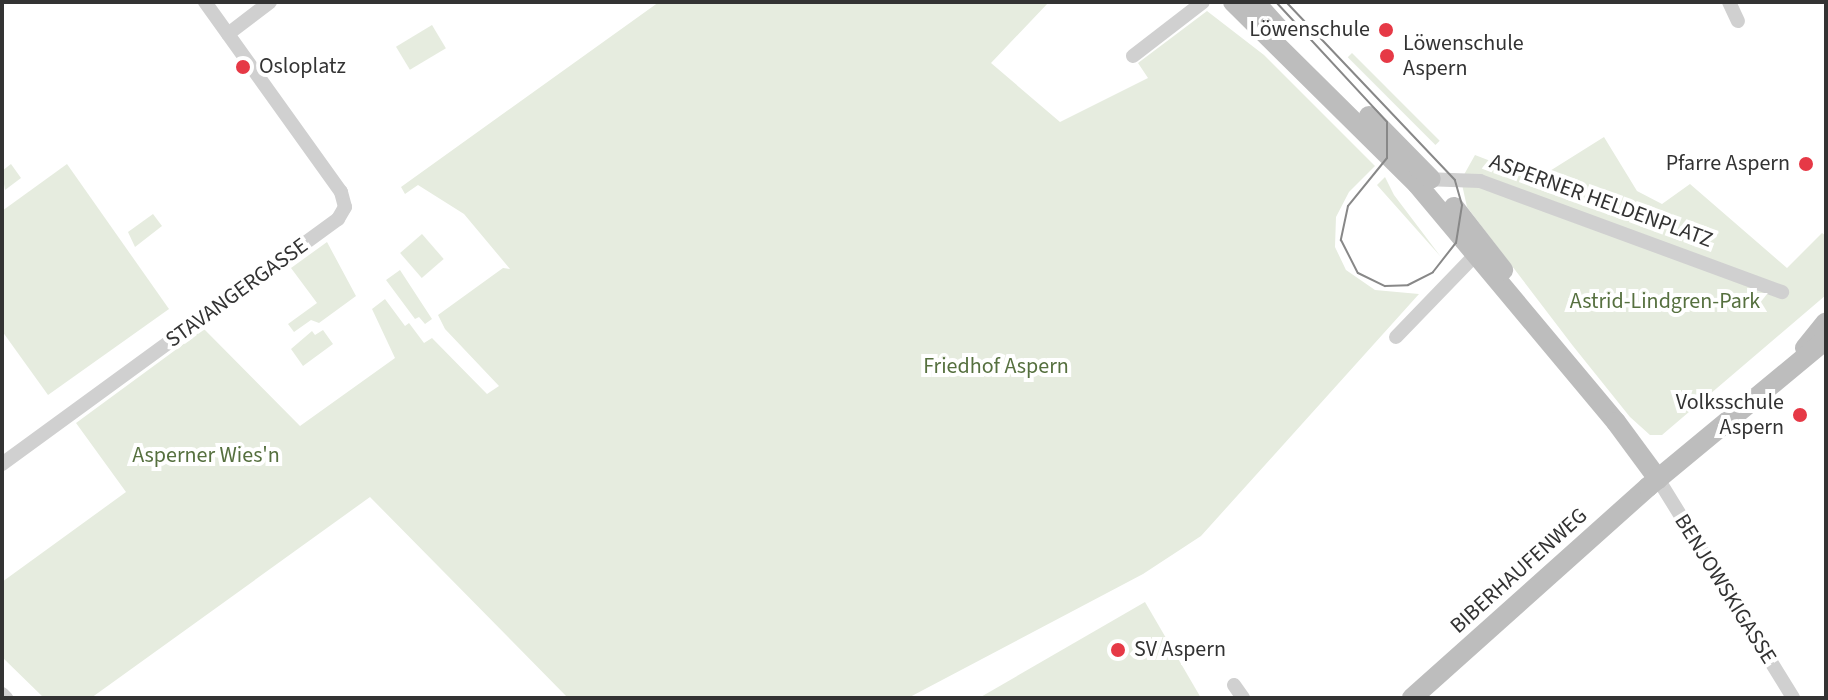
<!DOCTYPE html>
<html>
<head>
<meta charset="utf-8">
<style>
	body { margin:0 }
	#map { position:relative; width:1828px; height:700px; overflow:hidden; background:#fff; font-family:"Source Sans 3",sans-serif }
	div>[style] { position:absolute }
	[style*='--x'] { left:calc(var(--x)*1px); top:calc(var(--y)*1px); width:calc(var(--w)*1px); rotate:calc(var(--a)*1deg) }
	.green>* { inset:0; background:#e6ecdf; transform-origin:0 0 }
	.street>* { height:14px; margin:-7px; padding:0 7px; transform-origin:7px; border-radius:7px; background:#d0d0d0 }
	.secondary>* { height:20px; margin:-10px; padding:0 10px; transform-origin:10px; border-radius:10px; background:#bdbdbd }
	.tram>* { height:2px; margin:-1px; padding:0 1px; transform-origin:1px; border-radius:1px; background:#888 }
	.dots>* { width:22px; height:22px; translate:-50% -50%; box-sizing:border-box; border:4px solid #fff; border-radius:50% }
	span { translate:-50% -50%; white-space:nowrap; text-align:center; line-height:1.15; -webkit-text-stroke:8px #fff; paint-order:stroke }
	.poi-label { font-size:22px; color:#333 }
	.right { translate:-100% -50%; text-align:right }
	.left { translate:0 -50%; text-align:left }
	.street-label { font-size:22px; color:#333 }
	.park-label { font-size:22px; color:#56703f }
	.frame { position:absolute; inset:0; border:4px solid #333; pointer-events:none }
</style>
</head>
<body>
<div id="map">
	<div class="green">
		<i style="clip-path:polygon(659px 2px,1049px 2px,991px 63px,1060px 122px,1148px 78px,1138px 63px,1207px 11px,1264px 55px,1375px 166px,1349px 192px,1336px 217px,1335px 247px,1346px 270px,1375px 290px,1419px 294px,1201px 536px,1143px 574px,908px 698px,568px 698px,370px 497px,91px 698px,44px 698px,2px 657px,2px 582px,126px 492px,76px 423px,204px 329px,300px 426px,395px 358px,372px 309px,385px 299px,405px 326px,409px 323px,424px 343px,432px 338px,487px 394px,499px 386px,445px 329px,438px 315px,503px 268px,510px 269px,464px 214px,418px 185px,405px 194px,401px 187px)"></i>
		<i style="left:432px;top:25px;width:27px;height:42px;rotate:59deg"></i>
		<i style="left:1352px;top:53px;width:124px;height:6px;rotate:45deg"></i>
		<i style="clip-path:polygon(1604px 137px,1637px 191px,1662px 204px,1690px 184px,1787px 268px,1822px 233px,1826px 236px,1826px 295px,1662px 435px,1650px 435px,1630px 417px,1573px 346px,1467px 207px,1461px 180px,1475px 155px,1537px 179px)"></i>
		<i style="clip-path:polygon(11px 164px,21px 178px,5px 190px,2px 171px)"></i>
		<i style="clip-path:polygon(67px 164px,169px 309px,48px 395px,2px 331px,2px 211px)"></i>
		<i style="clip-path:polygon(1385px 177px,1394px 195px,1441px 257px,1377px 185px)"></i>
		<i style="clip-path:polygon(153px 214px,162px 226px,135px 247px,128px 232px)"></i>
		<i style="left:422px;top:234px;width:33px;height:29px;rotate:49deg"></i>
		<i style="clip-path:polygon(327px 242px,356px 296px,319px 323px,311px 320px,294px 332px,288px 324px,317px 303px,291px 268px)"></i>
		<i style="clip-path:polygon(400px 270px,432px 319px,425px 324px,419px 317px,415px 319px,386px 280px)"></i>
		<i style="clip-path:polygon(323px 330px,333px 344px,303px 366px,291px 349px,312px 331px,315px 335px)"></i>
		<i style="clip-path:polygon(1145px 602px,1201px 698px,979px 698px)"></i>
	</div>
	<div class="street">
		<i style="--x:1729;--y:2;--w:21;--a:65"></i>
		<i style="--x:228;--y:34;--w:53;--a:-37.3"></i>
		<i style="--x:1133;--y:56;--w:88;--a:-37.6"></i>
		<i style="--x:1424;--y:179;--w:56;--a:2"></i>
		<i style="--x:1480;--y:181;--w:322;--a:20.2"></i>
		<i style="--x:1396;--y:337;--w:124;--a:-46"></i>
		<i style="--x:2;--y:464;--w:416;--a:-36.1"></i>
		<i style="--x:338;--y:219;--w:14;--a:-60"></i>
		<i style="--x:345;--y:207;--w:16;--a:-105"></i>
		<i style="--x:341;--y:192;--w:234;--a:-125.6"></i>
		<i style="--x:1658;--y:479;--w:257;--a:58.3"></i>
		<i style="--x:1234;--y:685;--w:16;--a:55"></i>
		<i style="--x:2;--y:694;--w:6;--a:45"></i>
	</div>
	<div class="secondary">
		<i style="--x:1233;--y:2;--w:259;--a:44.7"></i>
		<i style="--x:1417;--y:184;--w:310;--a:50.1"></i>
		<i style="--x:1616;--y:422;--w:71;--a:53.6"></i>
		<i style="--x:1255;--y:2;--w:38;--a:48"></i>
		<i style="--x:1369;--y:116;--w:88;--a:45.5"></i>
		<i style="--x:1454;--y:207;--w:80;--a:52.1"></i>
		<i style="--x:1805;--y:348;--w:33;--a:-51"></i>
		<i style="--x:1412;--y:698;--w:317;--a:-41.8"></i>
		<i style="--x:1648;--y:487;--w:231;--a:-39.6"></i>
	</div>
	<div class="tram">
		<i style="--x:1276;--y:2;--w:163;--a:47.2"></i>
		<i style="--x:1387;--y:122;--w:36;--a:90"></i>
		<i style="--x:1387;--y:158;--w:62;--a:129.1"></i>
		<i style="--x:1348;--y:206;--w:35;--a:102"></i>
		<i style="--x:1341;--y:240;--w:37;--a:63"></i>
		<i style="--x:1358;--y:273;--w:30;--a:26"></i>
		<i style="--x:1385;--y:286;--w:23;--a:-2"></i>
		<i style="--x:1408;--y:285;--w:28;--a:-27"></i>
		<i style="--x:1433;--y:272;--w:37;--a:-52"></i>
		<i style="--x:1456;--y:243;--w:38;--a:-81"></i>
		<i style="--x:1462;--y:205;--w:26;--a:-106"></i>
		<i style="--x:1455;--y:180;--w:245;--a:-133.5"></i>
	</div>
	<div class="dots">
		<i style="left:1386px;top:30px;background:#e63946"></i>
		<i style="left:1387px;top:56px;background:#e63946"></i>
		<i style="left:243px;top:67px;background:#e63946"></i>
		<i style="left:1806px;top:164px;background:#e63946"></i>
		<i style="left:1800px;top:415px;background:#e63946"></i>
		<i style="left:1118px;top:650px;background:#e63946"></i>
	</div>
	<div class="poi-label">
		<span class="right" style="left:1370px;top:30px">Löwenschule</span>
		<span class="left" style="left:1403px;top:56px">Löwenschule<br>Aspern</span>
		<span class="left" style="left:259px;top:67px">Osloplatz</span>
		<span class="right" style="left:1790px;top:164px">Pfarre Aspern</span>
		<span class="right" style="left:1784px;top:415px">Volksschule<br>Aspern</span>
		<span class="left" style="left:1134px;top:650px">SV Aspern</span>
	</div>
	<div class="street-label">
		<span style="left:1601px;top:201px;rotate:20deg">ASPERNER HELDENPLATZ</span>
		<span style="left:237px;top:293px;rotate:-36deg">STAVANGERGASSE</span>
		<span style="left:1519px;top:571px;rotate:-42deg">BIBERHAUFENWEG</span>
		<span style="left:1725px;top:589px;rotate:58deg">BENJOWSKIGASSE</span>
	</div>
	<div class="park-label">
		<span style="left:1665px;top:302px">Astrid-Lindgren-Park</span>
		<span style="left:996px;top:367px">Friedhof Aspern</span>
		<span style="left:206px;top:456px">Asperner Wies'n</span>
	</div>
	<div class="frame"></div>
</div>
</body>
</html>
